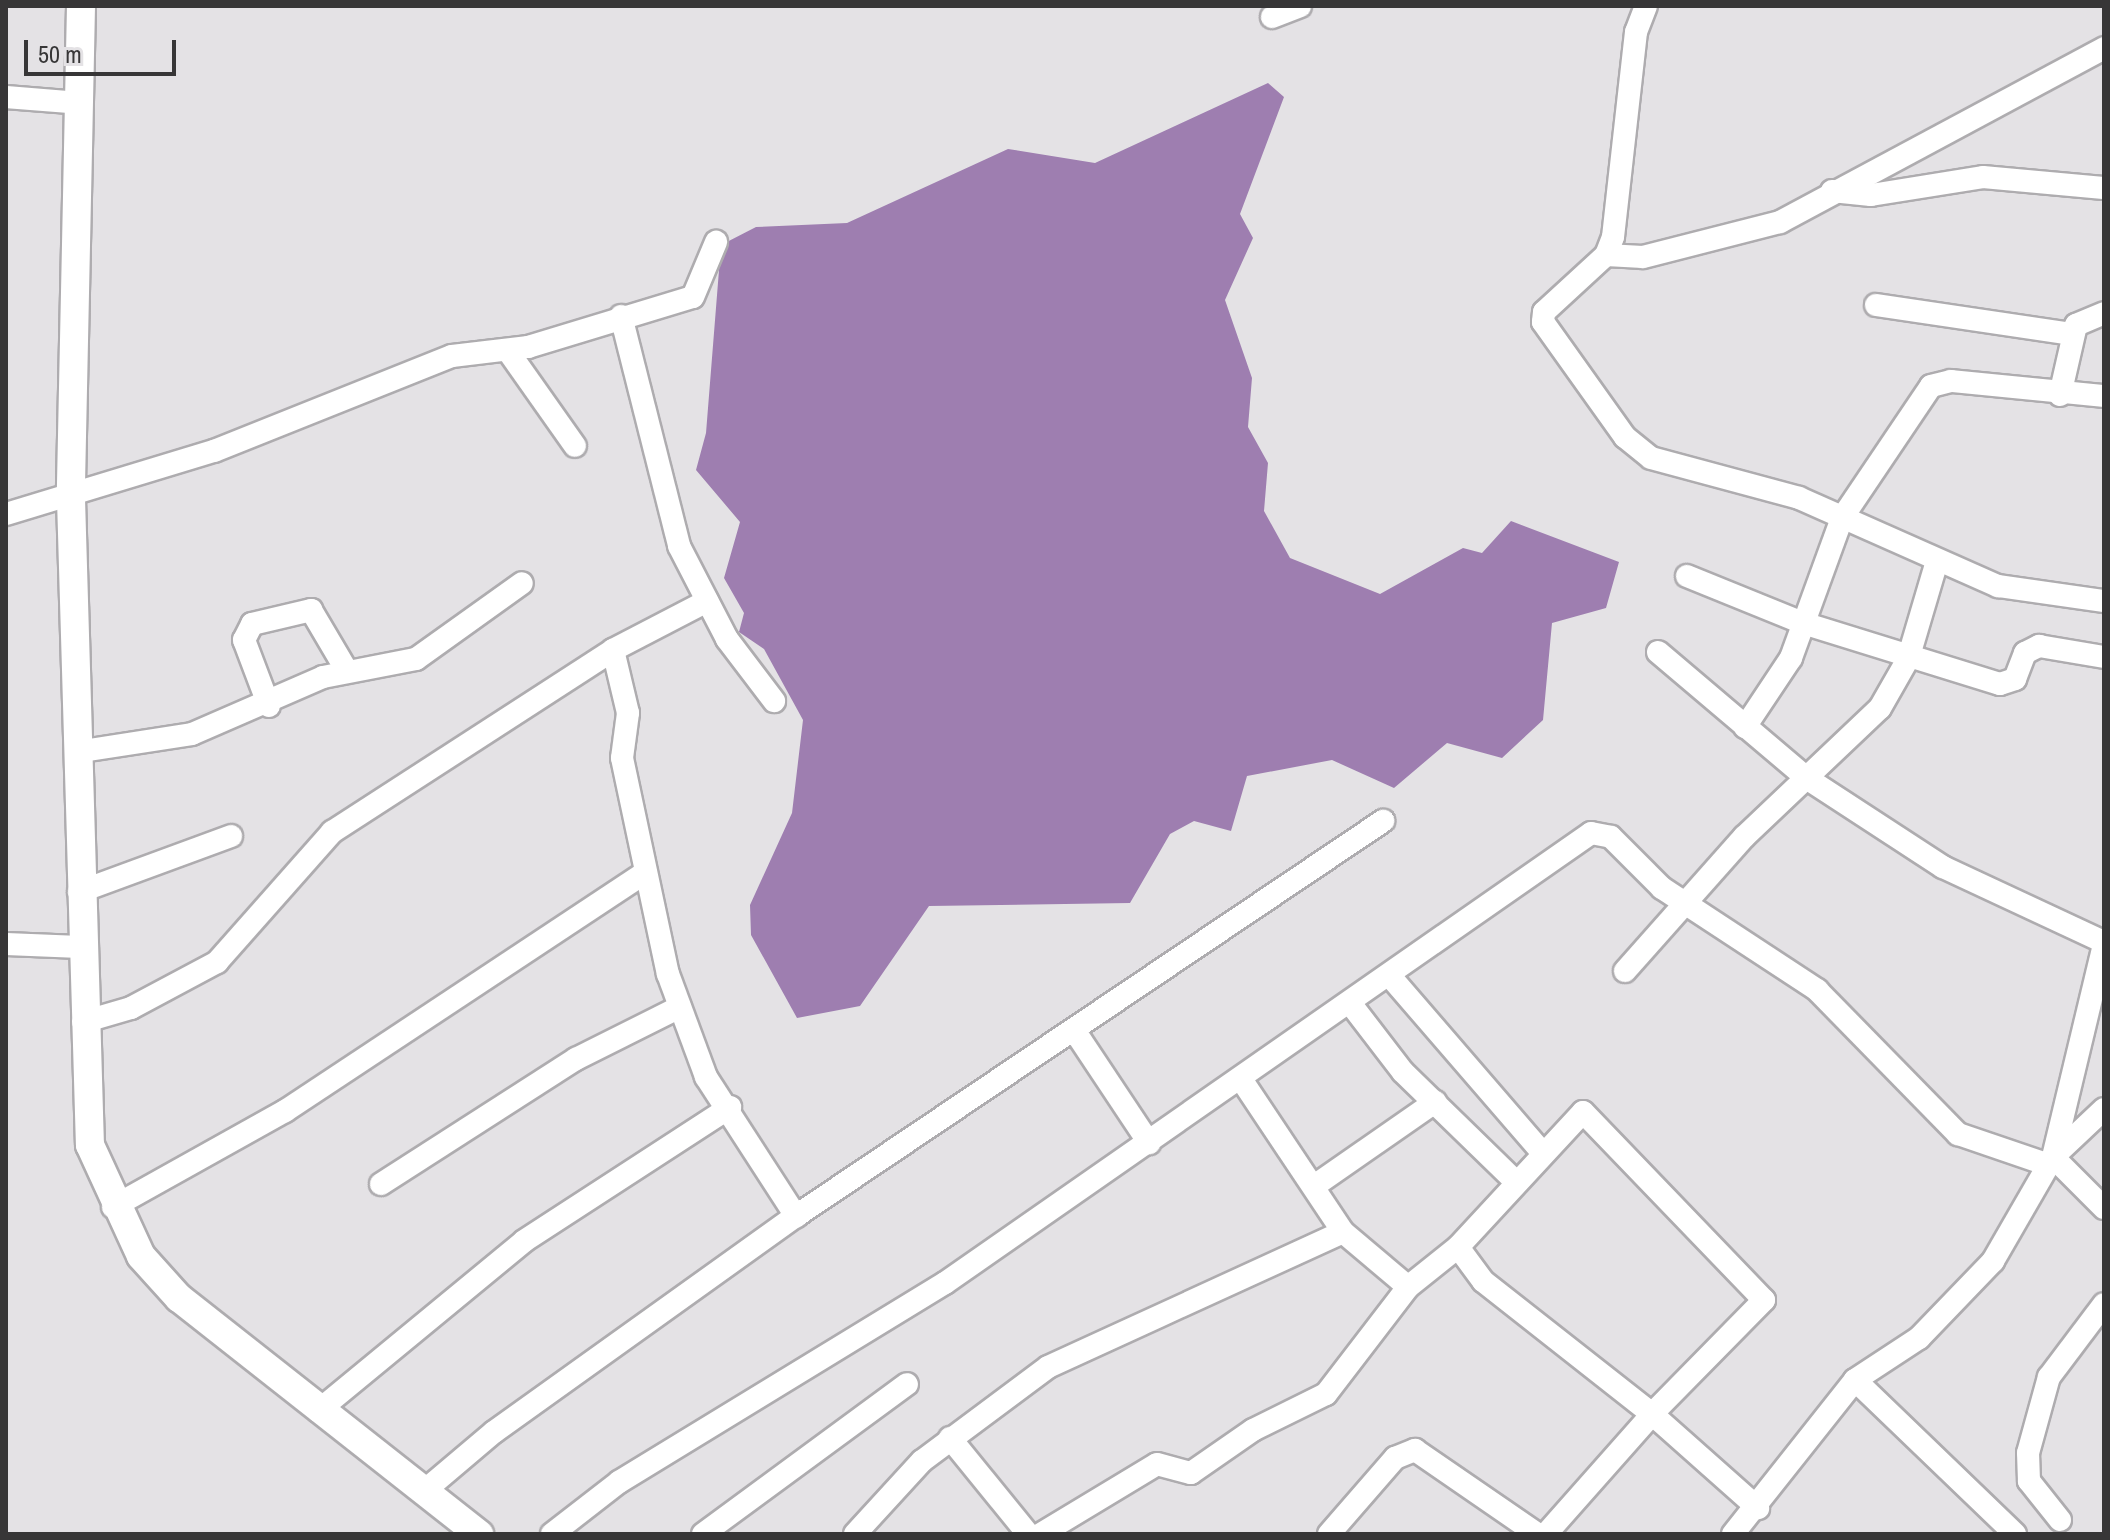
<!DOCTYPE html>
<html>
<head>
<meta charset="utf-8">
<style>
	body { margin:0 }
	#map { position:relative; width:2110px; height:1540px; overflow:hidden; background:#e4e2e5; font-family:"Archivo Narrow",sans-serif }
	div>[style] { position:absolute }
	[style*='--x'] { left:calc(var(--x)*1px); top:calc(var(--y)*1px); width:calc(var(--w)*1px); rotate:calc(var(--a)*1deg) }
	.water>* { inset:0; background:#9e7eb0 }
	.roads { filter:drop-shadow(2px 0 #aeacaf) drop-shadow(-2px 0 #aeacaf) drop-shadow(0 2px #aeacaf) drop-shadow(0 -2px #aeacaf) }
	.minor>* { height:22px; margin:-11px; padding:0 11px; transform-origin:11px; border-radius:11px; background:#fff }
	.major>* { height:28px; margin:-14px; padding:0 14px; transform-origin:14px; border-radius:14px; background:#fff }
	span { translate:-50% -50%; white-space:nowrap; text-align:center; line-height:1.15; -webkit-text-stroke:6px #e4e2e5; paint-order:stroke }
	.frame { position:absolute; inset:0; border:8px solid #373637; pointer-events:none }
	.scale { position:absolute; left:24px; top:40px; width:152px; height:36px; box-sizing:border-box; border:4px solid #373637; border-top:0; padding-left:10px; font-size:24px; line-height:28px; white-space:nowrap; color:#373637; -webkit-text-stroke:6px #e4e2e5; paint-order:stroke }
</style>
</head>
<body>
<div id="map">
	<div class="water">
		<i style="clip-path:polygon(1268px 83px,1284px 97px,1240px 214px,1253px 238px,1225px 300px,1252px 378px,1248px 427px,1268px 463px,1264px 511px,1290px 558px,1380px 594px,1463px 548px,1482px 553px,1511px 521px,1619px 562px,1606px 608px,1552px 623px,1543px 720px,1502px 758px,1447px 743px,1394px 788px,1332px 760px,1247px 776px,1231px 831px,1194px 821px,1170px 834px,1130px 903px,929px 906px,860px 1006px,797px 1018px,751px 935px,750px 905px,792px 813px,803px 720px,764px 649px,739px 632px,744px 613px,724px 578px,740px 522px,696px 470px,706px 433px,721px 245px,756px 227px,847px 223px,1008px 149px,1095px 163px)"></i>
	</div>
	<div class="roads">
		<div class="minor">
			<i style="--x:1646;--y:6;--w:28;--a:111"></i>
			<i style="--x:1636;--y:32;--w:206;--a:96.4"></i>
			<i style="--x:1613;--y:237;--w:19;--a:111"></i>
			<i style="--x:1606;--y:255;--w:84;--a:137.4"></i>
			<i style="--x:1544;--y:312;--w:10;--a:96"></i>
			<i style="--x:1543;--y:322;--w:141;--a:54.5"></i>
			<i style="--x:1625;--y:437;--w:33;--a:39"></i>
			<i style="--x:1651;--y:458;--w:153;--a:15.1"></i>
			<i style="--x:1799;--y:498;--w:218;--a:23.9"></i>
			<i style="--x:1998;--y:586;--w:107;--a:8.1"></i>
			<i style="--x:1272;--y:17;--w:30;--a:-21"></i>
			<i style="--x:6;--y:97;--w:75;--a:4.6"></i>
			<i style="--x:1832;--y:191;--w:39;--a:6"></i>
			<i style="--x:1871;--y:195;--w:113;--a:-9.1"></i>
			<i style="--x:1983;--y:177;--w:121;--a:5.2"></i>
			<i style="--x:1606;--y:255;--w:37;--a:3"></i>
			<i style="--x:1643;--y:257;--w:141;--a:-14.3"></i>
			<i style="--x:1780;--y:222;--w:368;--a:-28.2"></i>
			<i style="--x:1876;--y:305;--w:198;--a:8.4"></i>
			<i style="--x:621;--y:316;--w:237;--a:75.8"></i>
			<i style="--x:679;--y:546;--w:105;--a:62.7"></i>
			<i style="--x:727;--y:639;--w:78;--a:52.8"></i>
			<i style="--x:508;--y:351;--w:116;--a:54.8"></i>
			<i style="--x:2060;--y:395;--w:72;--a:-77.1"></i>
			<i style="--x:2076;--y:325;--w:30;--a:-23"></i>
			<i style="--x:6;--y:514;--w:217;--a:-16.9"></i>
			<i style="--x:214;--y:451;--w:256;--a:-21.8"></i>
			<i style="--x:452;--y:356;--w:77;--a:-6.8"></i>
			<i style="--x:528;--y:347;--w:172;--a:-16.9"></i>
			<i style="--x:693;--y:297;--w:60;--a:-67.3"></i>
			<i style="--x:1687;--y:576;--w:125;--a:22.1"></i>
			<i style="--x:1803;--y:623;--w:206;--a:17.2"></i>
			<i style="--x:2000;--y:684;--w:16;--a:-18"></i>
			<i style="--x:2015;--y:679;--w:28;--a:-69"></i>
			<i style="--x:2025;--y:653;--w:16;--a:-27"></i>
			<i style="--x:2039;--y:646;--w:66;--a:9.6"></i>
			<i style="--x:613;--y:650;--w:65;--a:76.6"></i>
			<i style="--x:628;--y:713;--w:45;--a:97.6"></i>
			<i style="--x:622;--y:758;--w:221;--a:78"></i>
			<i style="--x:668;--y:974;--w:110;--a:69.7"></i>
			<i style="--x:706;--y:1077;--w:166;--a:57.1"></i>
			<i style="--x:1658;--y:652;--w:197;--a:40.3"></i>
			<i style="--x:1808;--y:779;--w:161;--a:33.1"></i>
			<i style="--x:1943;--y:867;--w:178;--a:25"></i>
			<i style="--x:269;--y:706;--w:71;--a:-110.7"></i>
			<i style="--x:244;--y:640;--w:18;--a:-63"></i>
			<i style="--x:252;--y:624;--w:61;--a:-13.3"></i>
			<i style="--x:311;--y:610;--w:71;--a:59.5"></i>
			<i style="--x:1745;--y:727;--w:83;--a:-56.3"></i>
			<i style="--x:1791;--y:658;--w:149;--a:-70"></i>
			<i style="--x:1842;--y:518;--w:159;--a:-56"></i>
			<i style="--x:1931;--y:386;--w:21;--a:-14"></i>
			<i style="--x:1951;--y:381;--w:154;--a:5.6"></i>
			<i style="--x:76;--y:752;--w:117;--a:-8.8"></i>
			<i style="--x:192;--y:734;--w:143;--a:-23.5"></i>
			<i style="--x:323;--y:677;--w:95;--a:-11"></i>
			<i style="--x:416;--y:659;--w:130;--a:-35.6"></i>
			<i style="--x:79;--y:892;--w:162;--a:-20.2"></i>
			<i style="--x:6;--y:944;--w:74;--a:2.3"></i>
			<i style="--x:1625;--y:971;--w:179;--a:-48.4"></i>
			<i style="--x:1744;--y:837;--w:187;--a:-43.5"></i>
			<i style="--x:1880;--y:708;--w:56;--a:-60.3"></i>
			<i style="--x:1908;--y:659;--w:102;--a:-73.5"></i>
			<i style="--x:1389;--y:975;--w:234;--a:49.2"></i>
			<i style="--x:1350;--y:1003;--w:87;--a:52.5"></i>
			<i style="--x:1403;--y:1072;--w:155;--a:44.2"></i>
			<i style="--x:83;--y:1022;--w:50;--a:-16.3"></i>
			<i style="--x:131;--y:1008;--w:98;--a:-28.1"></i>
			<i style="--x:217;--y:962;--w:174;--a:-48.5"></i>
			<i style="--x:332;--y:832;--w:335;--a:-32.9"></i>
			<i style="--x:613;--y:650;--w:106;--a:-27.5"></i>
			<i style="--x:1074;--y:1030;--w:136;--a:56.4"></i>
			<i style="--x:1241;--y:1079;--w:184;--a:56.3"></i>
			<i style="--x:1343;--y:1232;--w:85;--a:40.2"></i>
			<i style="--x:2104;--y:1109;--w:70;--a:136.7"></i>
			<i style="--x:2053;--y:1157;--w:72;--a:45"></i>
			<i style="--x:1583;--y:1112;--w:261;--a:46.1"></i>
			<i style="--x:1764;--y:1300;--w:160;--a:134.5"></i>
			<i style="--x:1652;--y:1414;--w:215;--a:-141.8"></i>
			<i style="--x:1483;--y:1281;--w:42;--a:-126.3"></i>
			<i style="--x:1458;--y:1247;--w:184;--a:-47.2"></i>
			<i style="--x:381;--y:1184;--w:232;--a:-32.7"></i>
			<i style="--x:576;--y:1059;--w:116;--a:-26.6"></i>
			<i style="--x:1317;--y:1184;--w:144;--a:-34.8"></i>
			<i style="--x:113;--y:1207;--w:197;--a:-29.2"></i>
			<i style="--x:285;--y:1111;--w:431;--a:-33.5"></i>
			<i style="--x:1855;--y:1380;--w:222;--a:43.9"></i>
			<i style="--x:318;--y:1411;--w:267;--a:-39.5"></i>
			<i style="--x:524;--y:1241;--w:246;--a:-33"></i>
			<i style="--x:950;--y:1438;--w:124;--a:50.9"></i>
			<i style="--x:423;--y:1492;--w:93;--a:-40.2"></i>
			<i style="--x:494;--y:1432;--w:371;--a:-35.6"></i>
			<i style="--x:796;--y:1216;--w:708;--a:-33.94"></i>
			<i style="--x:2060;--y:1520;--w:50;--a:-128.5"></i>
			<i style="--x:2029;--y:1481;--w:28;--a:-92"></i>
			<i style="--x:2028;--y:1453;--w:79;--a:-74.6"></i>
			<i style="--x:2049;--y:1377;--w:91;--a:-53"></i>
			<i style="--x:552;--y:1534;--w:85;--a:-37.8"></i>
			<i style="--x:619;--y:1482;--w:382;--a:-31.4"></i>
			<i style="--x:945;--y:1283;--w:787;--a:-34.86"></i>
			<i style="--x:1591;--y:833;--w:20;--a:11"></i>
			<i style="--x:1611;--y:837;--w:72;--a:45"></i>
			<i style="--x:1662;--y:888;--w:186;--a:33.3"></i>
			<i style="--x:1817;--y:990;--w:202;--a:45.6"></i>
			<i style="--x:1958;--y:1134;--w:96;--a:18.8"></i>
			<i style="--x:703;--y:1534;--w:253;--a:-36.3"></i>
			<i style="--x:855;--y:1534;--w:99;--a:-47.5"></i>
			<i style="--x:922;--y:1461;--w:157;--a:-36.7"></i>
			<i style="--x:1048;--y:1367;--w:324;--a:-24.6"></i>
			<i style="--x:1041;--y:1534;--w:135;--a:-31.1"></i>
			<i style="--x:1157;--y:1464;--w:35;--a:15"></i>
			<i style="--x:1191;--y:1473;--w:75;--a:-34.7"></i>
			<i style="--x:1253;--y:1430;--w:81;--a:-26.3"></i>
			<i style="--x:1326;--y:1394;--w:135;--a:-52.5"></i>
			<i style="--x:1408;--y:1287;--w:64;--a:-38.7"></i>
			<i style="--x:1329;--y:1534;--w:101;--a:-49"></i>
			<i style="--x:1395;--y:1458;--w:22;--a:-22"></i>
			<i style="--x:1415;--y:1450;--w:148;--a:34.5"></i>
			<i style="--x:1546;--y:1534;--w:160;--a:-48.5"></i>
			<i style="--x:1652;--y:1414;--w:142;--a:41.6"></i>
			<i style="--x:1733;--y:1534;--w:196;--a:-51.6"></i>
			<i style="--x:1855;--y:1380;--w:77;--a:-33.3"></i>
			<i style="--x:1919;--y:1338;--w:107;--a:-46.1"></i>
			<i style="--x:1993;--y:1261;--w:120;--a:-60"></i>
			<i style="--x:2053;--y:1157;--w:219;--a:-76.5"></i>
		</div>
		<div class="major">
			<i style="--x:81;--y:6;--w:493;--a:91.2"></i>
			<i style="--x:71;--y:499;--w:646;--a:88.32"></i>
			<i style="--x:90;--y:1145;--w:122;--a:65.3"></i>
			<i style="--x:141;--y:1256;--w:57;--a:47.9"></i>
			<i style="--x:179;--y:1298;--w:382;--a:38.2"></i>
		</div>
	</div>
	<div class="frame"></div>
	<div class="scale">50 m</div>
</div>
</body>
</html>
